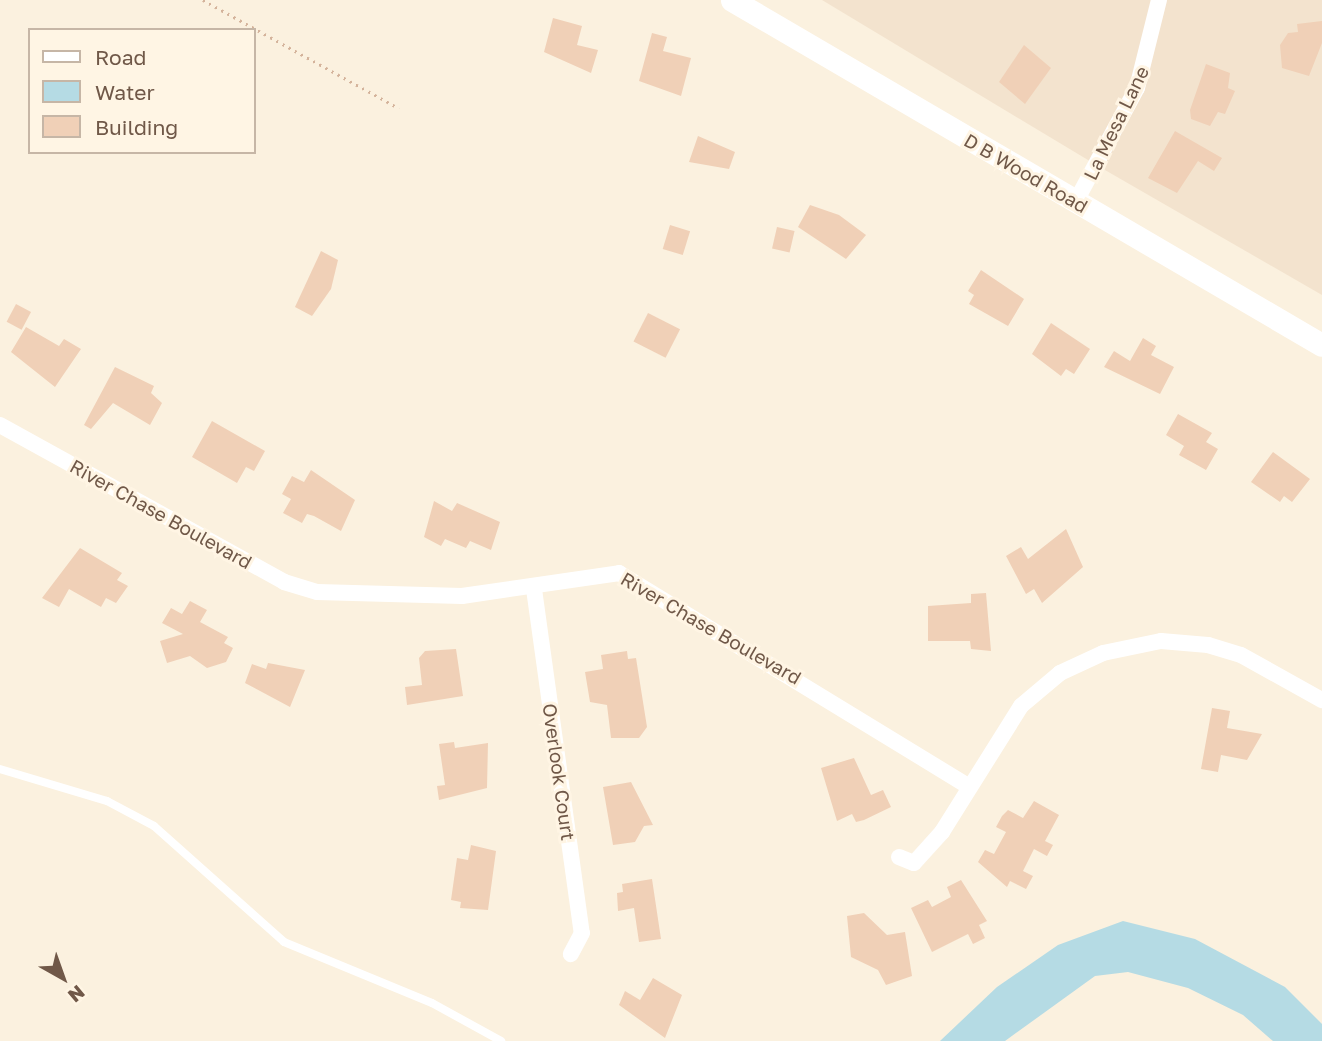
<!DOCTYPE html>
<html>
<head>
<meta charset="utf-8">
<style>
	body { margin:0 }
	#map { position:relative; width:1322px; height:1041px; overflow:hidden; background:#fbf1df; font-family:"Golos Text",sans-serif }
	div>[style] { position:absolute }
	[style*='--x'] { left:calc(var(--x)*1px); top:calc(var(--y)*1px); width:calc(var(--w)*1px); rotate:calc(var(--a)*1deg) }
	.residential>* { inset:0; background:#f3e3ce }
	.water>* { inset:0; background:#b5dbe4 }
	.building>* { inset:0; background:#f0d0b7; transform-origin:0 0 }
	.path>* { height:2.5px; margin-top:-1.25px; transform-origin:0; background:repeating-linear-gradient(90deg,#d4b39b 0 2px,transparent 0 7px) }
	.lane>* { height:8px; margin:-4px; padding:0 4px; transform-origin:4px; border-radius:4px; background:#fff }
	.street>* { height:16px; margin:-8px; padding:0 8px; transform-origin:8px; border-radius:8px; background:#fff }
	.secondary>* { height:23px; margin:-11.5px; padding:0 11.5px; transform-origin:11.5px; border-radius:11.5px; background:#fff }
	span { translate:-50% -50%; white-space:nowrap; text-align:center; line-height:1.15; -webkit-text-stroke:6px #fff5e4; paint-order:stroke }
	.street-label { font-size:19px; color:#705848 }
	.legend { position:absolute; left:28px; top:28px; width:228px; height:126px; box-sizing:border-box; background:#fff5e4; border:2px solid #c6b6a6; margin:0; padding:9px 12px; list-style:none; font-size:21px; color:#705848 }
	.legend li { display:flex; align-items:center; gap:14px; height:35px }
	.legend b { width:35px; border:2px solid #c6b6a6 }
	.north { position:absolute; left:28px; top:943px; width:70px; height:70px; -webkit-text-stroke:5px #fff5e4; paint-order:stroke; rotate:140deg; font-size:19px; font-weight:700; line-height:28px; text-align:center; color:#705848 }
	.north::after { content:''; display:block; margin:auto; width:24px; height:32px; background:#705848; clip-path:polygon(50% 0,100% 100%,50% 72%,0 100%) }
</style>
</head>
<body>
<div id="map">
	<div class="residential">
		<i style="clip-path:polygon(822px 0,1322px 0,1322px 295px,1098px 166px)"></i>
	</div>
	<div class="water">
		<i style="clip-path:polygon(1123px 921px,1195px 939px,1285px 987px,1322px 1024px,1322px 1041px,1273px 1041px,1243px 1015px,1188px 988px,1128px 972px,1095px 976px,1005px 1041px,940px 1041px,997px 987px,1058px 945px)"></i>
	</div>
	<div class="building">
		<i style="clip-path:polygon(553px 18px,582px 26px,577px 45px,598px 50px,591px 73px,544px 52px)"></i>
		<i style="clip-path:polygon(1322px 21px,1322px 43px,1309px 76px,1282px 68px,1280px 45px,1288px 33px,1298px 32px,1297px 24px)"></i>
		<i style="clip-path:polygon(652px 33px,667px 37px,663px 51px,691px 58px,681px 96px,639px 81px)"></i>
		<i style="clip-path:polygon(1024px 45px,1051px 68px,1025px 104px,999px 82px)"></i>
		<i style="clip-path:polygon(1206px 64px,1230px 73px,1228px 88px,1235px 91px,1225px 114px,1218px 112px,1210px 126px,1191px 119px,1190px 110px)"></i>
		<i style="clip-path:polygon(1175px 131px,1222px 158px,1214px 171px,1198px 161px,1177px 193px,1148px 178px)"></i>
		<i style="clip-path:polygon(698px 136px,735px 152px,729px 169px,689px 162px)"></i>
		<i style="clip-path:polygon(810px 205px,839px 215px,866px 235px,846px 259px,798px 227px)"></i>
		<i style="left:670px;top:225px;width:21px;height:25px;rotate:17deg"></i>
		<i style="left:777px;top:227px;width:18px;height:22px;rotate:13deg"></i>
		<i style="clip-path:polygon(321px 251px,338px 260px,331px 289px,312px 316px,295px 307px)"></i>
		<i style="clip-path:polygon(981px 270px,1024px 299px,1008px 326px,969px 304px,974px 295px,968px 291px)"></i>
		<i style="left:16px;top:304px;width:17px;height:20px;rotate:28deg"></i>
		<i style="left:648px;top:313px;width:36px;height:32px;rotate:27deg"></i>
		<i style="clip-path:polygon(1051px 323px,1090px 349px,1074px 374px,1066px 369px,1061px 376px,1032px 354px)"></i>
		<i style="clip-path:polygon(26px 327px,59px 346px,64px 339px,81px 349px,55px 387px,11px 352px)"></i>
		<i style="clip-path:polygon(1143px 338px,1156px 346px,1151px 355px,1174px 367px,1160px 394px,1104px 367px,1114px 351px,1130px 361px)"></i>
		<i style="clip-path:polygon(115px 367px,154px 386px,151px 393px,162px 403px,150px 425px,113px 403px,91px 429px,84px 425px)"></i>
		<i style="clip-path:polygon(1178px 414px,1212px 433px,1206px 442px,1218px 449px,1206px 470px,1179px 455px,1184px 446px,1166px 435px)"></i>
		<i style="clip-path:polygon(212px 421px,265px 451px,254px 471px,246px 467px,237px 483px,192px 457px)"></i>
		<i style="clip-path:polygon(1273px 452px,1310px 479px,1292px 502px,1284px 496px,1280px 502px,1251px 482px)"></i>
		<i style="clip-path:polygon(311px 470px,355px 500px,341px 531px,314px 516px,307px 514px,302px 523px,283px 513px,291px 499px,282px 494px,292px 476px,304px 482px)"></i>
		<i style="clip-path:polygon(434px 501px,452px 511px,457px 503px,500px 522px,491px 550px,470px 541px,466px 548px,445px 539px,441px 546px,424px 537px)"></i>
		<i style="clip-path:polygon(1066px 529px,1083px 567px,1042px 603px,1034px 589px,1026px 594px,1006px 556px,1021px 547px,1028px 559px)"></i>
		<i style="clip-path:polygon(80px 548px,122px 573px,117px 580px,128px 586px,116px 603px,106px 598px,101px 607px,69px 589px,59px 607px,42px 598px)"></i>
		<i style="clip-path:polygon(986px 593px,991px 651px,971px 649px,970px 641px,928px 641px,928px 606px,971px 603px,971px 594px)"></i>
		<i style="clip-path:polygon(190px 601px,207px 610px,200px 622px,228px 637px,224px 643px,233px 648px,226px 662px,207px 668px,190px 656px,167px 663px,160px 641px,183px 634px,162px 623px,171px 608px,182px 614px)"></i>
		<i style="clip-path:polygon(456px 649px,463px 696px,407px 705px,405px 687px,422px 685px,419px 658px,425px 651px)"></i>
		<i style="clip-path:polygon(627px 651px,628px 659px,636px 658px,647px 727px,639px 738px,611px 738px,607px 705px,590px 702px,585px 672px,603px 669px,601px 655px)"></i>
		<i style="clip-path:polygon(268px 663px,305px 670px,290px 707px,245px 683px,252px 664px,266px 669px)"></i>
		<i style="clip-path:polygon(1212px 708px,1230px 711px,1227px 728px,1262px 734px,1247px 760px,1221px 755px,1218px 772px,1201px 769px)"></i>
		<i style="clip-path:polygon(454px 742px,455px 748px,488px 743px,487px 788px,439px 800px,437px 786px,445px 785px,439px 744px)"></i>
		<i style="clip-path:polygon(854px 758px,871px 795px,883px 790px,891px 807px,864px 820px,856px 822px,852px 814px,837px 821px,821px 768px)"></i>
		<i style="clip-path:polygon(631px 782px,653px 825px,644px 826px,635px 842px,613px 845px,603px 787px)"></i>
		<i style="clip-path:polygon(1034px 801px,1059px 815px,1045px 841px,1053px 845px,1047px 856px,1034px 849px,1023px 871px,1033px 876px,1026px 889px,1010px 881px,1007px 887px,978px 862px,985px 850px,994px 854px,1006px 832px,996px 827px,1002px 816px,1008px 810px,1023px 818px)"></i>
		<i style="clip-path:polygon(471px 845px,496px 851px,488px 910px,460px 908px,461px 902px,451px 900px,457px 858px,468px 860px)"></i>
		<i style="clip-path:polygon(652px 879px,661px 939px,639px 942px,634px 908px,618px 911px,617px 893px,623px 892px,622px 884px)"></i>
		<i style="clip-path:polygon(961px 880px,987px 921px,979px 925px,985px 938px,973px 944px,968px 934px,932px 952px,911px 908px,928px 900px,932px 907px,951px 897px,947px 887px)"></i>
		<i style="clip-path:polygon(864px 913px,887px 935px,905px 932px,912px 976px,886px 985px,878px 970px,851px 957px,847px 916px)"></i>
		<i style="clip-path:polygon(653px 978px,682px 995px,665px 1038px,619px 1005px,625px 991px,640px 1000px)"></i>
	</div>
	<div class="path">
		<i style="--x:203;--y:0;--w:224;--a:28.9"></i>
	</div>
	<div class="lane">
		<i style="--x:0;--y:769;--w:112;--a:16.7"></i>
		<i style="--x:107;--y:801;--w:53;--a:28"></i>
		<i style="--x:154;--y:826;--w:174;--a:41.7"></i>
		<i style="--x:284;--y:942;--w:160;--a:22.4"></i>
		<i style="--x:432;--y:1003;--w:79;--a:28.8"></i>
	</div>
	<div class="street">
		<i style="--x:1075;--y:203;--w:131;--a:-61.7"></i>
		<i style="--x:1137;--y:88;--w:91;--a:-76"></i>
		<i style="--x:0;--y:425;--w:325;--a:28.9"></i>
		<i style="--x:284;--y:582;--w:34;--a:17"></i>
		<i style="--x:317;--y:592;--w:145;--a:1.6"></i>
		<i style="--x:462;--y:596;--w:159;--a:-8.3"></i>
		<i style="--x:619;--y:573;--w:409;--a:31.4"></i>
		<i style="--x:534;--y:589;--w:347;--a:82.1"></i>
		<i style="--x:582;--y:933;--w:24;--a:118"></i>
		<i style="--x:899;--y:857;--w:16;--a:22"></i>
		<i style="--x:914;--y:863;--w:42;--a:-47.9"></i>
		<i style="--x:942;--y:832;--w:149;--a:-57.9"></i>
		<i style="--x:1021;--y:706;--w:51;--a:-40.2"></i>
		<i style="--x:1060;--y:673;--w:47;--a:-24.9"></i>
		<i style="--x:1103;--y:653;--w:59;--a:-11.7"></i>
		<i style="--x:1161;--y:641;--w:47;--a:4.9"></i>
		<i style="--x:1208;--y:645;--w:34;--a:17"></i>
		<i style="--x:1241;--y:655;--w:93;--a:29.1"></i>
	</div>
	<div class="secondary">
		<i style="--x:732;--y:0;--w:683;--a:30.32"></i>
	</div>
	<div class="street-label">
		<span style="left:1116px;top:123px;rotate:-64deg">La Mesa Lane</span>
		<span style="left:1026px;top:173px;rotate:30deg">D B Wood Road</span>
		<span style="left:161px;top:514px;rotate:29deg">River Chase Boulevard</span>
		<span style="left:711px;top:628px;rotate:30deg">River Chase Boulevard</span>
		<span style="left:559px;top:772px;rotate:82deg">Overlook Court</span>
	</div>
	<ul class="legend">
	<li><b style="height:9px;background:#fff"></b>Road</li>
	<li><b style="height:19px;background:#b5dbe4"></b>Water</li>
	<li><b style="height:19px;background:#f0d0b7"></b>Building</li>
	</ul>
	<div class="north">N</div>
</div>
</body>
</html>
